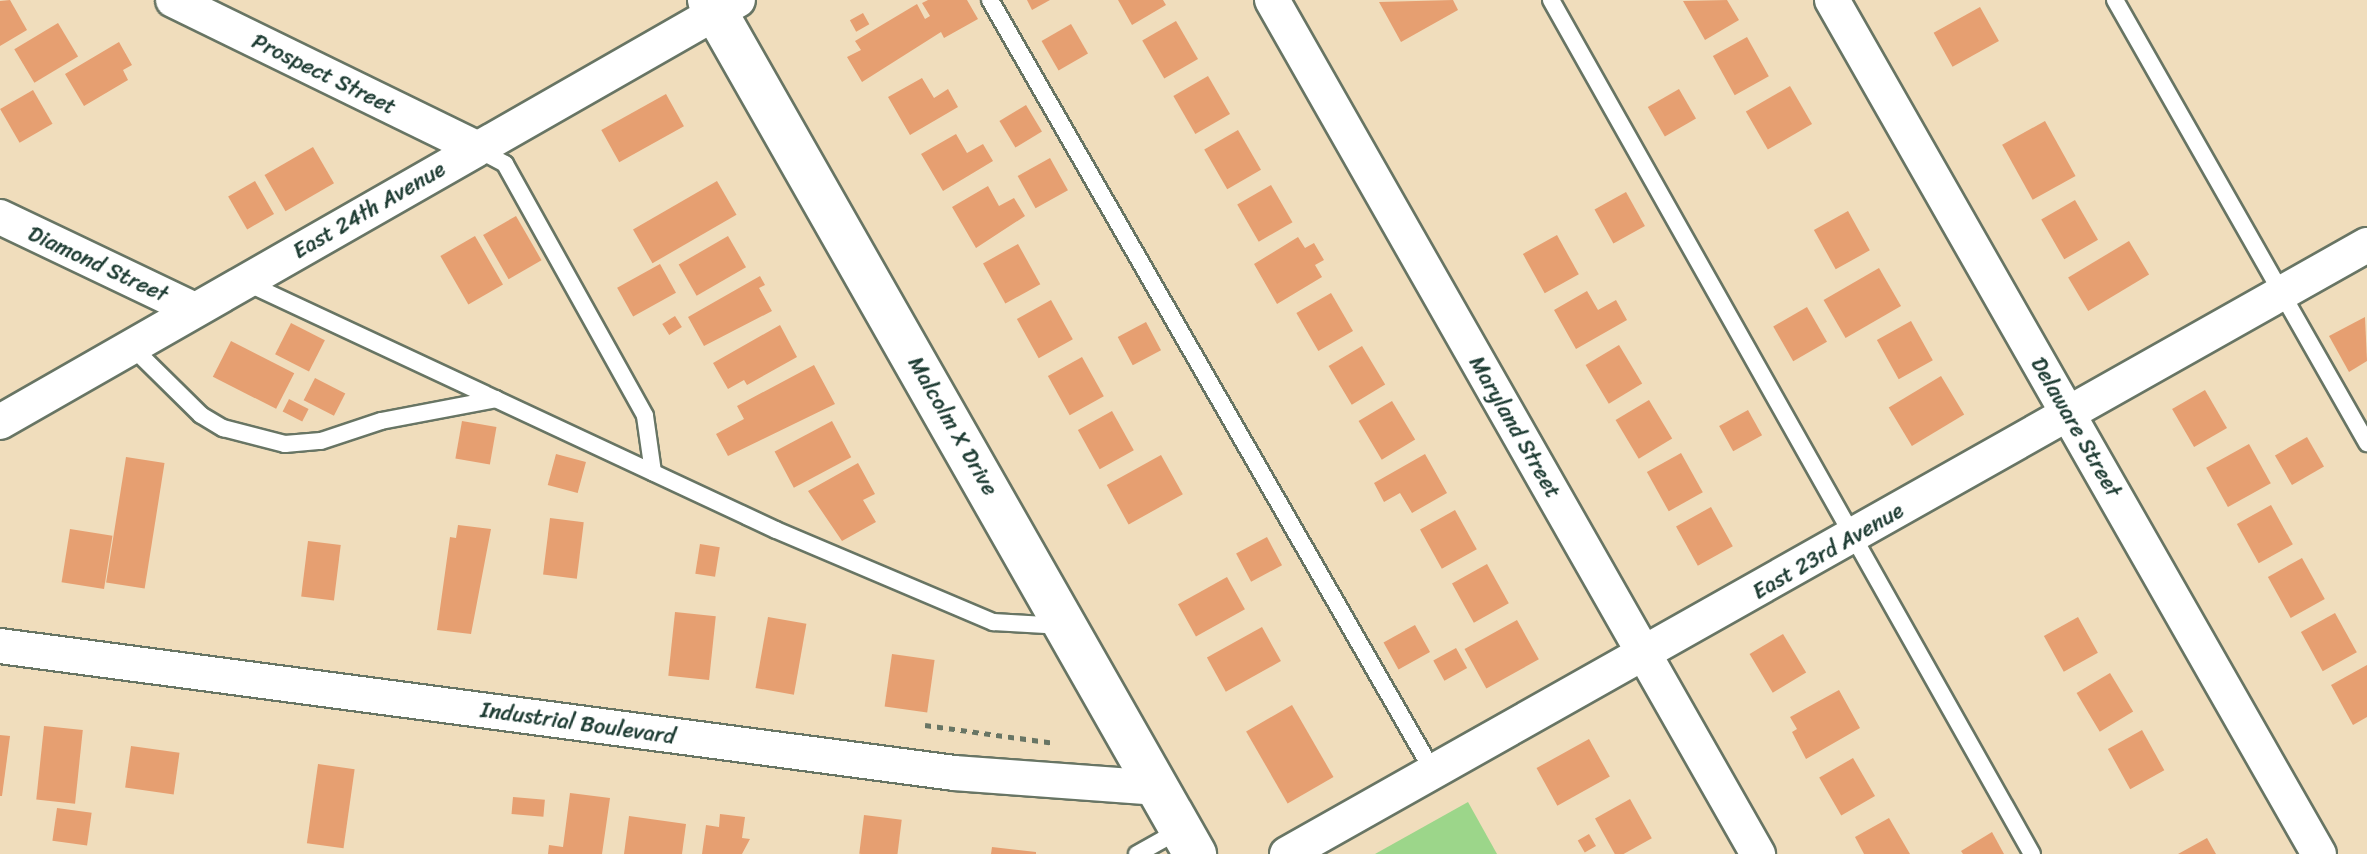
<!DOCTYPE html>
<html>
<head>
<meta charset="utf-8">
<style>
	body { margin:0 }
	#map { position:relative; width:2367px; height:854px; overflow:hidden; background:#f0ddbc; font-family:Sriracha,sans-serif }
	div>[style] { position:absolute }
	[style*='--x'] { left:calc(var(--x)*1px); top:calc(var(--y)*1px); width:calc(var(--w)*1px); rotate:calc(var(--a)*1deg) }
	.green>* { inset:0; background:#9cd68a }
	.building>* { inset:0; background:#e69f71; transform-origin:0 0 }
	.path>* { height:5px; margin-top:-2.5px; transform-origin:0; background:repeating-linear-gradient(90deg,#687564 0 6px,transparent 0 12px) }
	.roads { filter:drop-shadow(2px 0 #687564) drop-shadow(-2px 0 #687564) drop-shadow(0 2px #687564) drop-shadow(0 -2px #687564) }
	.service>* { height:16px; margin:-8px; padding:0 8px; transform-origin:8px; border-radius:8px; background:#fff }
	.minor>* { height:34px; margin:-17px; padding:0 17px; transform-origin:17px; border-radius:17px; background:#fff }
	.tertiary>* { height:42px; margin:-21px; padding:0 21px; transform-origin:21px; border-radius:21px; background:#fff }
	span { translate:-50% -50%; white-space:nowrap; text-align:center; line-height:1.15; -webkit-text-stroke:6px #fff; paint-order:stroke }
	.street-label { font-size:22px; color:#1f3d34 }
</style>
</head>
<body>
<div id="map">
	<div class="green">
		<i style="clip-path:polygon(1468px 802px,1497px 854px,1375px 854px)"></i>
	</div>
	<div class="building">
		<i style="clip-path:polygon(10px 0,27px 30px,0 46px,0 1px)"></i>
		<i style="clip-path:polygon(928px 0,967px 0,978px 19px,944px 38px,941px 32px,862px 82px,847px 57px,861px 50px,855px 41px,917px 4px,925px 19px,930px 16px,922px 3px)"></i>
		<i style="clip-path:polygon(1027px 0,1050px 0,1032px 10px)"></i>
		<i style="clip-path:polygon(1118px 0,1163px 0,1166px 5px,1132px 25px)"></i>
		<i style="clip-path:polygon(1453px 0,1458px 10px,1401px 42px,1379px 2px)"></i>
		<i style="clip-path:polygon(1727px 0,1739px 20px,1705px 40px,1683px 1px)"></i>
		<i style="left:1980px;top:7px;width:39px;height:53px;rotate:61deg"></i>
		<i style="left:863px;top:13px;width:13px;height:15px;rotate:61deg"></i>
		<i style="left:1176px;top:21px;width:44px;height:39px;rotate:60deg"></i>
		<i style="left:58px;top:23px;width:39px;height:51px;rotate:59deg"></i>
		<i style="left:1071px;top:24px;width:34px;height:34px;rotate:60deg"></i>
		<i style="left:1747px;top:37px;width:45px;height:39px;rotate:61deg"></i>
		<i style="clip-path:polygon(119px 42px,132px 65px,123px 70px,128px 80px,84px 106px,65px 74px)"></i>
		<i style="left:1208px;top:76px;width:44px;height:40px;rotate:60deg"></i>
		<i style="clip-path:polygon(922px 78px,934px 98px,948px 89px,958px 107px,910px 135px,888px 97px)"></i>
		<i style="left:1790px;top:86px;width:44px;height:51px;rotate:60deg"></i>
		<i style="left:1679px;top:89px;width:34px;height:36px;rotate:60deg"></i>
		<i style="left:33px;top:90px;width:39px;height:38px;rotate:60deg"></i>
		<i style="left:666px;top:94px;width:37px;height:74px;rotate:61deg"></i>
		<i style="left:1026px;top:105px;width:31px;height:31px;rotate:59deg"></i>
		<i style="left:2045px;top:121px;width:63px;height:49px;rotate:61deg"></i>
		<i style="left:1238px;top:130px;width:46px;height:39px;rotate:60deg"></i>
		<i style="clip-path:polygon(956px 134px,967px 153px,983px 144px,993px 161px,943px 191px,921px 154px)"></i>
		<i style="left:313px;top:147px;width:42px;height:56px;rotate:60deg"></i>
		<i style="left:1050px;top:158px;width:37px;height:37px;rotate:61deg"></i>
		<i style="left:255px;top:181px;width:38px;height:31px;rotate:60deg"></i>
		<i style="left:717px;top:181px;width:39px;height:97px;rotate:60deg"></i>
		<i style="left:1271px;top:185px;width:43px;height:39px;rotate:60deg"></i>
		<i style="clip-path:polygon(988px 186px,999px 206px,1014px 198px,1025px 216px,976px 248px,952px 207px)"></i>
		<i style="left:1626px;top:192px;width:39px;height:36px;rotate:61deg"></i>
		<i style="left:2075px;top:200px;width:46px;height:39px;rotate:60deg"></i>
		<i style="left:1848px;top:211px;width:45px;height:39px;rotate:61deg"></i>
		<i style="left:516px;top:216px;width:51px;height:38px;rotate:60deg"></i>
		<i style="left:1557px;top:235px;width:45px;height:39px;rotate:61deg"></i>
		<i style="left:475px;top:236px;width:56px;height:40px;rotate:60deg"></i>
		<i style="left:728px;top:236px;width:36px;height:57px;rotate:60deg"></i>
		<i style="clip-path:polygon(1298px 237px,1305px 248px,1314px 243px,1324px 260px,1315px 265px,1322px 277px,1277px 304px,1254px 264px)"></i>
		<i style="left:2129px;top:241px;width:39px;height:71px;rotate:59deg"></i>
		<i style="left:1018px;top:244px;width:46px;height:40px;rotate:61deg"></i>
		<i style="left:660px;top:264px;width:33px;height:49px;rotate:61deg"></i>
		<i style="left:1879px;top:268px;width:44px;height:64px;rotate:60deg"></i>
		<i style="clip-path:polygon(760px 276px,765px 285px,759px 288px,772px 311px,704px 346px,688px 317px)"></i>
		<i style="clip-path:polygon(1587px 291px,1598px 310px,1616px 300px,1627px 320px,1576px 349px,1554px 310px)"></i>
		<i style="left:1331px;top:293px;width:44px;height:40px;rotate:60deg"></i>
		<i style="left:1051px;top:300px;width:45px;height:39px;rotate:61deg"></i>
		<i style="left:1807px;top:307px;width:40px;height:39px;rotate:60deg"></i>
		<i style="left:675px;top:316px;width:13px;height:15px;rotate:58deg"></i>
		<i style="clip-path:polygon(2365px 317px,2367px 361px,2349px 372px,2329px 336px)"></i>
		<i style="left:1911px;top:321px;width:45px;height:39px;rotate:61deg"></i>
		<i style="left:1146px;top:322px;width:32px;height:32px;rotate:62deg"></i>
		<i style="left:291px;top:323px;width:38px;height:35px;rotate:27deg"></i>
		<i style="clip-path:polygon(780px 325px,797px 357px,747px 385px,744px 380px,728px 389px,713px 363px)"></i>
		<i style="left:231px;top:341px;width:71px;height:40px;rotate:27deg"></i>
		<i style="left:1619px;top:345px;width:45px;height:39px;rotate:59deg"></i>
		<i style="left:1362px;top:346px;width:45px;height:39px;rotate:59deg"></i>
		<i style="left:1082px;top:357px;width:45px;height:39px;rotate:61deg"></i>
		<i style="clip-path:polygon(814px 365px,835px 404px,728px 456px,716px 434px,744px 419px,737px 406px)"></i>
		<i style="left:1941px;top:376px;width:45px;height:61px;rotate:59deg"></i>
		<i style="left:315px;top:378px;width:34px;height:25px;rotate:27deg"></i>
		<i style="left:2205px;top:390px;width:44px;height:38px;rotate:60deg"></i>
		<i style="left:289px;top:399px;width:22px;height:14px;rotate:27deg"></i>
		<i style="left:1649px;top:400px;width:45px;height:39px;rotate:59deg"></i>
		<i style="left:1392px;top:401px;width:45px;height:39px;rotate:59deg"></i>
		<i style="left:1748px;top:410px;width:29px;height:33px;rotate:61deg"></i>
		<i style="left:1112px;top:411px;width:45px;height:39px;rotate:61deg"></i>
		<i style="left:462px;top:421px;width:35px;height:38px;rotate:10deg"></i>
		<i style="left:832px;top:421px;width:41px;height:65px;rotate:62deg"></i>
		<i style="left:2307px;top:437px;width:34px;height:37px;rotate:60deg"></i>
		<i style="left:2249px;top:444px;width:45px;height:49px;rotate:61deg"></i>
		<i style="left:1681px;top:453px;width:45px;height:39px;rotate:61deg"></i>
		<i style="left:556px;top:454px;width:31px;height:32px;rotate:15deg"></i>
		<i style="clip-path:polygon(1425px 454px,1447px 493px,1412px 513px,1400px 493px,1384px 502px,1374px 483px)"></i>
		<i style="left:1161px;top:455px;width:45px;height:62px;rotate:61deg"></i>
		<i style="left:126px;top:457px;width:39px;height:127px;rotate:9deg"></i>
		<i style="clip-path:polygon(858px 463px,875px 494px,863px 500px,876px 522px,842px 541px,808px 491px)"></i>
		<i style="left:2271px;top:505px;width:45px;height:39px;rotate:61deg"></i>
		<i style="left:1711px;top:507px;width:45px;height:40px;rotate:61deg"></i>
		<i style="left:1455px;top:510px;width:45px;height:40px;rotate:61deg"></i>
		<i style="left:550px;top:518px;width:34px;height:57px;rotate:7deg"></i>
		<i style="clip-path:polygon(458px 525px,491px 529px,471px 634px,437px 630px,450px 537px,456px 538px)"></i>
		<i style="left:70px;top:529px;width:43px;height:54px;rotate:9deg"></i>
		<i style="left:1267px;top:537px;width:32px;height:35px;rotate:62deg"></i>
		<i style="left:308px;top:541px;width:33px;height:56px;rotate:7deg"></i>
		<i style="left:700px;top:544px;width:20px;height:30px;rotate:9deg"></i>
		<i style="left:2302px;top:558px;width:47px;height:39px;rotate:61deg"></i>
		<i style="left:1487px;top:564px;width:45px;height:40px;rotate:61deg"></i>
		<i style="left:1227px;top:577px;width:37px;height:56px;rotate:61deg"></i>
		<i style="left:675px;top:612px;width:41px;height:64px;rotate:6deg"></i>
		<i style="left:2335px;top:613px;width:45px;height:39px;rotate:61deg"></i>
		<i style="left:768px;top:617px;width:39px;height:72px;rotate:10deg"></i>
		<i style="left:2078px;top:617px;width:41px;height:39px;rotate:61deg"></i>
		<i style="left:1517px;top:620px;width:45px;height:60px;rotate:61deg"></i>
		<i style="left:1415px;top:625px;width:31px;height:36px;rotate:61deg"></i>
		<i style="left:1262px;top:627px;width:39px;height:63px;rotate:61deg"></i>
		<i style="left:1783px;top:634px;width:45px;height:39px;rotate:59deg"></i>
		<i style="left:1456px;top:648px;width:23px;height:26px;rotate:61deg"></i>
		<i style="left:892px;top:654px;width:43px;height:53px;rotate:8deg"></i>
		<i style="clip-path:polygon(2367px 665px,2367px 717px,2353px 725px,2331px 685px)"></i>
		<i style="left:2110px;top:673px;width:45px;height:39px;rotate:59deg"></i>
		<i style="clip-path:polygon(1839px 690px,1860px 728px,1806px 759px,1792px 732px,1797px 729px,1790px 717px)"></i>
		<i style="left:1292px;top:705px;width:83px;height:53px;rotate:60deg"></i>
		<i style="left:44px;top:726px;width:39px;height:74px;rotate:6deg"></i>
		<i style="left:2142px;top:730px;width:46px;height:39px;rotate:61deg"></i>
		<i style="clip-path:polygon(0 735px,10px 736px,2px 796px,0 796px)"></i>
		<i style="left:1589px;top:739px;width:43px;height:60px;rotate:61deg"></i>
		<i style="left:131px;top:746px;width:49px;height:42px;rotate:8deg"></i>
		<i style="left:1853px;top:758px;width:44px;height:39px;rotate:60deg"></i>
		<i style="left:318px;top:764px;width:37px;height:80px;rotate:8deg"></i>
		<i style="clip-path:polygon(570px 793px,610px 798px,602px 854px,548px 854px,549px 845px,563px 847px)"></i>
		<i style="left:513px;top:797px;width:32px;height:17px;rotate:5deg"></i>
		<i style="left:1630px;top:799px;width:45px;height:40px;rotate:61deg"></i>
		<i style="left:57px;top:808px;width:35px;height:33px;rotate:8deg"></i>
		<i style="clip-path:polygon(720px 814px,745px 817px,742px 838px,750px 839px,742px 854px,702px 854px,706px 825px,719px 827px)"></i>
		<i style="left:864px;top:815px;width:38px;height:39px;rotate:7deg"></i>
		<i style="clip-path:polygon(629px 816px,686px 824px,682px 854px,624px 854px)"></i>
		<i style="clip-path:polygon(1889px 818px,1910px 854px,1864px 854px,1855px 837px)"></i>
		<i style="clip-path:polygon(1992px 832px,2004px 854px,1963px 854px,1961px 851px)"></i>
		<i style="left:1589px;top:834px;width:14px;height:13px;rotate:60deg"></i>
		<i style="clip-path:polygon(2207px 838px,2216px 854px,2178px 854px)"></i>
		<i style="clip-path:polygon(992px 847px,1036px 852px,1036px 854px,991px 854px)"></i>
	</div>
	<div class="path">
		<i style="--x:925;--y:725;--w:131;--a:7.9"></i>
	</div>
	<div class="roads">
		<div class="service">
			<i style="--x:990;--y:0;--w:891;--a:60.13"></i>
			<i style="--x:1551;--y:0;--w:980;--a:60.61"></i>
			<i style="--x:2115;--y:0;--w:510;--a:60.37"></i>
			<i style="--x:477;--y:149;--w:32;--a:28"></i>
			<i style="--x:505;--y:164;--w:288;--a:60.9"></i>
			<i style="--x:645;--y:416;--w:57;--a:81.9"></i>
			<i style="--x:245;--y:282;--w:586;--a:25.03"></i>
			<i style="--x:776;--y:530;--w:236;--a:23"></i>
			<i style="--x:993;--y:622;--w:70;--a:3.3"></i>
			<i style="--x:131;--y:346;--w:98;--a:44.6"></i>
			<i style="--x:201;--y:415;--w:26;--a:31"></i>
			<i style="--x:223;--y:428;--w:64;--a:14.5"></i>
			<i style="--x:285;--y:444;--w:36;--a:-5"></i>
			<i style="--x:321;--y:441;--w:63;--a:-18.4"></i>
			<i style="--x:381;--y:421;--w:117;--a:-10.8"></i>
			<i style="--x:1137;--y:854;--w:49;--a:-29.2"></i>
		</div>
		<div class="minor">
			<i style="--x:173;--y:0;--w:337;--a:26"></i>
			<i style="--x:1272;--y:0;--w:983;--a:60.36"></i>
			<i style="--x:1832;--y:0;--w:983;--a:60.31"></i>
			<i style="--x:0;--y:217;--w:216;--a:25.5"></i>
			<i style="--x:0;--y:422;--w:850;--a:-29.76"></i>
			<i style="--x:0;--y:646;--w:962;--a:7.58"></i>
			<i style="--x:954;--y:773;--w:205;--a:4.2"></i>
			<i style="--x:1287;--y:854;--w:1240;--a:-29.42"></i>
		</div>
		<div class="tertiary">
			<i style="--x:709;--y:0;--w:983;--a:60.36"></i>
		</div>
	</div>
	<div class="street-label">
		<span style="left:324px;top:74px;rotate:26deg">Prospect Street</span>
		<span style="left:369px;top:210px;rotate:-30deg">East 24th Avenue</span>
		<span style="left:98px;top:264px;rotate:25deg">Diamond Street</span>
		<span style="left:953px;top:426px;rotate:60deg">Malcolm X Drive</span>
		<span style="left:1515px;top:427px;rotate:60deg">Maryland Street</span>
		<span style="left:2076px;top:427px;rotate:60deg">Delaware Street</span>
		<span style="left:1828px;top:551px;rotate:-30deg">East 23rd Avenue</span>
		<span style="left:578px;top:723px;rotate:8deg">Industrial Boulevard</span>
	</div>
</div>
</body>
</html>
